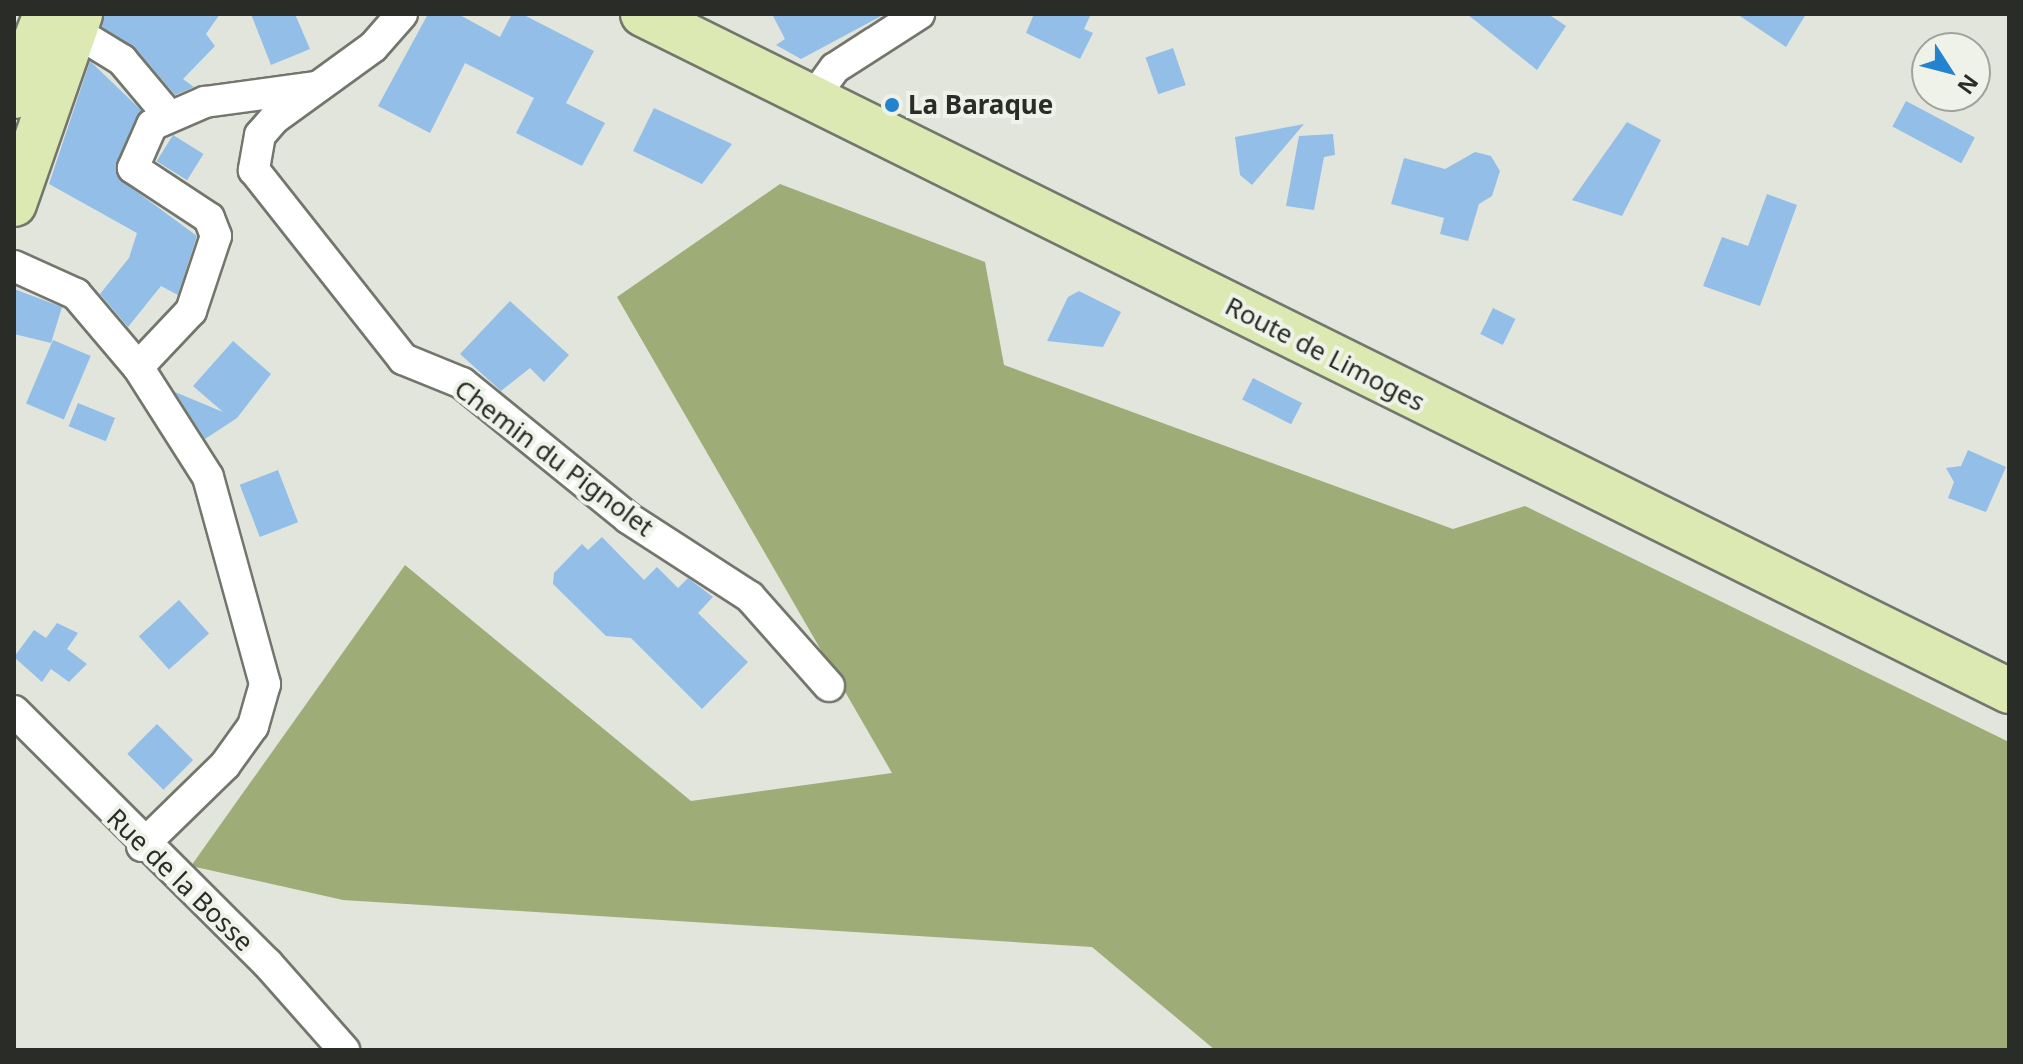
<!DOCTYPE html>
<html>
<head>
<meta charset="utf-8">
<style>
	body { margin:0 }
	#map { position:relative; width:2023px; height:1064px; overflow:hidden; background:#e2e5db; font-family:"Noto Sans",sans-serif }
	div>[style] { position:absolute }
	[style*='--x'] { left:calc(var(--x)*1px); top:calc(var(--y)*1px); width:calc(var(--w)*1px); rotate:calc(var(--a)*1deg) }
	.forest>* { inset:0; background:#9ead77 }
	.building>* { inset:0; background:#93bee8; transform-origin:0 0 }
	.roads { filter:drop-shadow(2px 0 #73766d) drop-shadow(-2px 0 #73766d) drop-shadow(0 2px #73766d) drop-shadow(0 -2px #73766d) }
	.minor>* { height:30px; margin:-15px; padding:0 15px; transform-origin:15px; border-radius:15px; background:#fff }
	.primary>* { height:44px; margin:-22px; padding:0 22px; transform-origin:22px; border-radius:22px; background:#dce9b2 }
	.dots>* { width:22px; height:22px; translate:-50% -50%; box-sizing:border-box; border:4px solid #eff2e8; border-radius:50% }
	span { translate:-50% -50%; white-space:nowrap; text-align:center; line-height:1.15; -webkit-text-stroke:8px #eff2e8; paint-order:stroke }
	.poi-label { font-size:26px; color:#2a2c28; font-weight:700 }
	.left { translate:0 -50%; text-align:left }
	.street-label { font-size:26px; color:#2a2c28 }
	.frame { position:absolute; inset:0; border:16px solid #2a2c28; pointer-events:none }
	.north { position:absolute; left:1911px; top:32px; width:80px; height:80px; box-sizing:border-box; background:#eff2e8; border:2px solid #a0a39b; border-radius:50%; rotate:126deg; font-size:22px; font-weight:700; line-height:32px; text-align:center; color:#2a2c28 }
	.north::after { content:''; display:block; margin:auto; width:28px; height:36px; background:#2483cf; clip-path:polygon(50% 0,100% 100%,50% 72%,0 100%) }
</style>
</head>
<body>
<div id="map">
	<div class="forest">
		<i style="clip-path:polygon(780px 184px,985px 262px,1004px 365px,1453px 529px,1525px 506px,2009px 742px,2009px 1050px,1215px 1050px,1092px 947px,343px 900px,191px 866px,405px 565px,691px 801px,892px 773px,617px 297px)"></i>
	</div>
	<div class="building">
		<i style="clip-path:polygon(104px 14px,220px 14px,206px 34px,215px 46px,183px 79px,194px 87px,175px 95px,135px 48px,102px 27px)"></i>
		<i style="clip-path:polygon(251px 14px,295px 14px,310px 49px,271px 65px)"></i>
		<i style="clip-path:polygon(428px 14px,458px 14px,500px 37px,512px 14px,522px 14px,594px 51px,566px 103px,605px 123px,582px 166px,516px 133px,534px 98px,465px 63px,430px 133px,378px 106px)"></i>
		<i style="clip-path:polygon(772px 14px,885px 14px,801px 59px,776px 45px,785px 39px)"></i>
		<i style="clip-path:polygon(1034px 14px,1091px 14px,1084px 29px,1093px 33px,1080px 59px,1026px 33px)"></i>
		<i style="clip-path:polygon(1467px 14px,1548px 14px,1566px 26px,1537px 70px)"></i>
		<i style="clip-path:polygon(1737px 14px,1806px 14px,1786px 47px)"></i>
		<i style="left:1173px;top:48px;width:39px;height:29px;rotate:71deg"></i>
		<i style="clip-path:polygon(90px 61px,142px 111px,117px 161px,118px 178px,197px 236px,178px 295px,161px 286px,128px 327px,100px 294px,129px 258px,137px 233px,49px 184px)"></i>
		<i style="left:1906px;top:101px;width:78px;height:29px;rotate:28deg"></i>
		<i style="clip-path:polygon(654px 108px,732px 144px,702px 184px,633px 151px)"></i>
		<i style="clip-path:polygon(1627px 122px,1661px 140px,1622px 216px,1572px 200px)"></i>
		<i style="clip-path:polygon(1304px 124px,1252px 185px,1240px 175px,1235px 137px)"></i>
		<i style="clip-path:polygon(1333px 134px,1335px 155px,1324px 157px,1314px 210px,1286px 206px,1299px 136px)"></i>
		<i style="left:173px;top:135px;width:36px;height:31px;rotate:32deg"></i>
		<i style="clip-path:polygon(1475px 152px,1491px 156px,1500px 171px,1492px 196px,1479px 204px,1468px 241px,1440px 234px,1444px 218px,1391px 204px,1404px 158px,1445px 169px)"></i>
		<i style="clip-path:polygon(1767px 194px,1797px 205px,1760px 306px,1703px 286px,1722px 237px,1748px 246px)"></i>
		<i style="clip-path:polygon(14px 289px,62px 307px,51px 343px,14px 334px)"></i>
		<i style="clip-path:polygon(1079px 291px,1121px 312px,1103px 347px,1047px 341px,1068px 297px)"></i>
		<i style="clip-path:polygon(510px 301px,569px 355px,544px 382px,530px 368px,501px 391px,460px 354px)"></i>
		<i style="left:1493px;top:308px;width:25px;height:29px;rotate:26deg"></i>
		<i style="left:53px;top:340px;width:41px;height:69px;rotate:23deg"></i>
		<i style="clip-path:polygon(233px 341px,271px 374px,237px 418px,205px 439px,175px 392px,223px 412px,193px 386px)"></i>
		<i style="left:1253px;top:378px;width:55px;height:24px;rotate:27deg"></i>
		<i style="left:78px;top:403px;width:40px;height:25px;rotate:22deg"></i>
		<i style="clip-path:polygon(1968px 450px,2006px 467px,1986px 512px,1948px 498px,1954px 482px,1946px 468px,1961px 466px)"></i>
		<i style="left:278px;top:470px;width:56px;height:41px;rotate:69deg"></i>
		<i style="clip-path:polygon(602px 537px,644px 580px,657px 567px,678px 588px,688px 578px,713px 597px,698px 613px,748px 662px,702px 709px,631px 638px,606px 636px,553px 584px,554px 573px,582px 544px,588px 550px)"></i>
		<i style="left:179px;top:600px;width:45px;height:54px;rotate:48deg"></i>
		<i style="clip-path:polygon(57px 623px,78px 633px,67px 649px,87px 664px,69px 682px,51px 669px,42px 682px,14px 657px,34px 630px,46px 638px)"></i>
		<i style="left:157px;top:724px;width:51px;height:42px;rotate:45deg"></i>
	</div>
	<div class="roads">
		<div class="minor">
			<i style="--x:402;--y:14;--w:44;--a:131.3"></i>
			<i style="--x:373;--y:47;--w:122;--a:144"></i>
			<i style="--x:274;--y:119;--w:21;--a:131"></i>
			<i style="--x:260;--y:135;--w:36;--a:100"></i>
			<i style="--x:254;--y:170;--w:241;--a:51.7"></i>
			<i style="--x:403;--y:359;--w:64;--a:22.1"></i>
			<i style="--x:462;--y:383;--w:214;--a:39.1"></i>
			<i style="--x:628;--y:518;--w:145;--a:32.9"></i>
			<i style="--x:750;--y:597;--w:119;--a:48.4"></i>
			<i style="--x:60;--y:22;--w:73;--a:31.5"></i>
			<i style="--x:122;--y:60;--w:73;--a:50"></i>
			<i style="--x:813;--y:98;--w:37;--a:-54"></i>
			<i style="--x:835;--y:68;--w:100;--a:-32.7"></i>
			<i style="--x:14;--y:266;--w:68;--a:24.3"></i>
			<i style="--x:76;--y:294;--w:96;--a:49.7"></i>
			<i style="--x:138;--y:367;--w:130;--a:57.5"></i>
			<i style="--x:208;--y:477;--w:215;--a:74.6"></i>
			<i style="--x:265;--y:684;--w:44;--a:105.9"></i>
			<i style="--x:253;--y:726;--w:48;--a:125.7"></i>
			<i style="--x:225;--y:765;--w:116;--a:135.7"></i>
			<i style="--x:138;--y:367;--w:77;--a:-46.6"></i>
			<i style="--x:191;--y:311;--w:79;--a:-71.6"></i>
			<i style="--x:216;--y:236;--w:19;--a:-111"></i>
			<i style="--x:209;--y:218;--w:91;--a:-146.7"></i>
			<i style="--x:133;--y:168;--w:47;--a:-66.2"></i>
			<i style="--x:152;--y:125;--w:58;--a:-23.5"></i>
			<i style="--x:205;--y:102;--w:112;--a:-7.7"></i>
			<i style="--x:14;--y:711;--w:359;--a:44.9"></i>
			<i style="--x:268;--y:964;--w:115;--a:48.5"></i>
		</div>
		<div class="primary">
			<i style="--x:643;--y:14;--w:1525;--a:26.36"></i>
			<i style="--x:14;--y:96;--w:88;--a:-68.7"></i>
			<i style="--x:14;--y:204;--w:201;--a:-70.8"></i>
		</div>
	</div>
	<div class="dots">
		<i style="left:892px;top:105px;background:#2483cf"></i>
	</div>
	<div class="poi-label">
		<span class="left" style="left:908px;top:105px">La Baraque</span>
	</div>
	<div class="street-label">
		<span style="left:1325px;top:354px;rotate:27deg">Route de Limoges</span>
		<span style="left:554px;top:458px;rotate:37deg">Chemin du Pignolet</span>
		<span style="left:180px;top:880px;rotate:44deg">Rue de la Bosse</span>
	</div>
	<div class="frame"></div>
	<div class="north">N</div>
</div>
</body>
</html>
